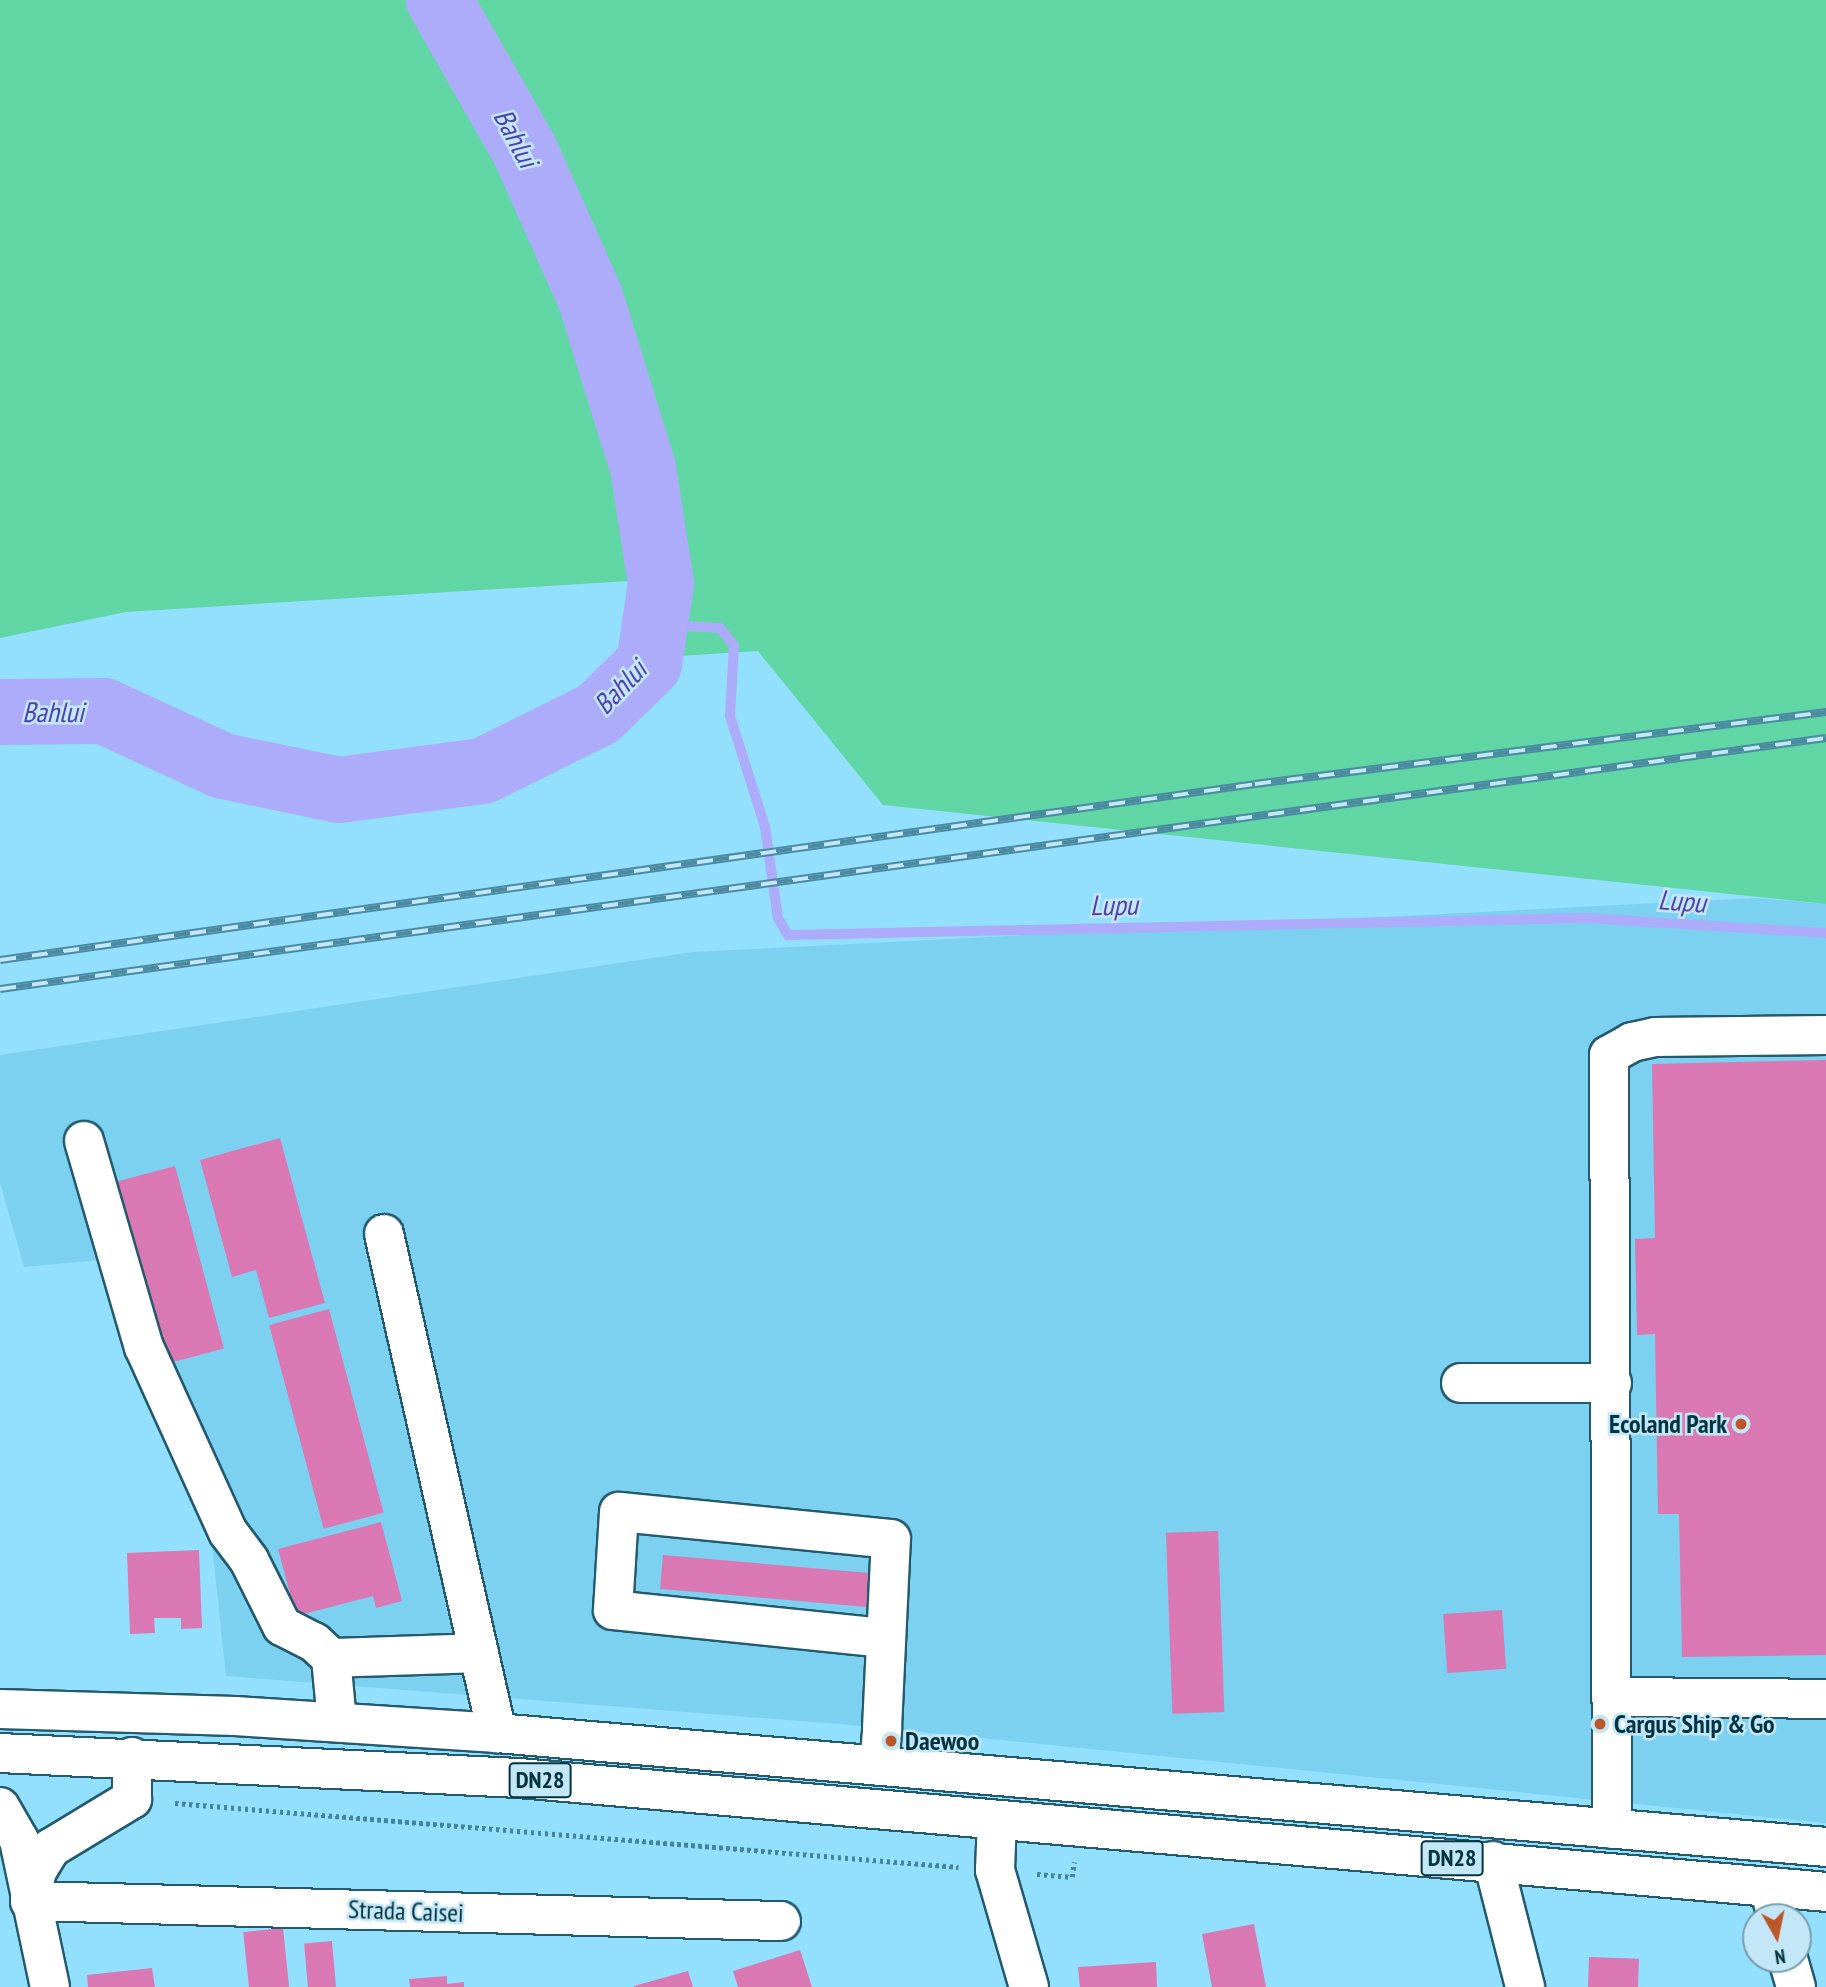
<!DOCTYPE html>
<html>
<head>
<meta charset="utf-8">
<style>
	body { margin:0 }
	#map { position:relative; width:1826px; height:1987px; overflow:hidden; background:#93e0fe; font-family:"PT Sans Narrow",sans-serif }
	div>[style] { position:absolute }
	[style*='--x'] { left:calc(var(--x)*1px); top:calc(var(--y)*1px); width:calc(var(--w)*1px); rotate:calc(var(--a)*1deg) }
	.built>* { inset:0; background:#7cd1f0 }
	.green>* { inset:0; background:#60d6a5 }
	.stream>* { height:10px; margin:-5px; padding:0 5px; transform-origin:5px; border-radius:5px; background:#acacfa }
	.river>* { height:66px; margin:-33px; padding:0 33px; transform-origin:33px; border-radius:33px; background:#acacfa }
	.building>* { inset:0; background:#d978b3; transform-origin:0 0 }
	.path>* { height:4.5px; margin-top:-2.25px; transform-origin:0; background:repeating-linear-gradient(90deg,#468499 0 3.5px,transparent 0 7px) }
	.roads { filter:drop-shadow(2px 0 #235a6d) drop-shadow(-2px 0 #235a6d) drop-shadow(0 2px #235a6d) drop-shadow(0 -2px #235a6d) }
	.minor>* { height:38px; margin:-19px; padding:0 19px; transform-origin:19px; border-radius:19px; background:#fff }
	.highway>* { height:38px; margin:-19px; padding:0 19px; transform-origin:19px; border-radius:19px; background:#fff }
	.rail>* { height:8px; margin-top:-4px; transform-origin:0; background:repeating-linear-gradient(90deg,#c3e7f6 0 16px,#4b8aa1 0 32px); box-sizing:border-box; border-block:2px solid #4b8aa1 }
	.dots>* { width:19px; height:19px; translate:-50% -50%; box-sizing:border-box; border:4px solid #c3e7f6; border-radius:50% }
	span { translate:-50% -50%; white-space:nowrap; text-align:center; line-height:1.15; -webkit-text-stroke:5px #c3e7f6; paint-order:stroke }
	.shield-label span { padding:2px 5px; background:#c3e7f6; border:2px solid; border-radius:5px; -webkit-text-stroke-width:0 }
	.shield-label { font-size:24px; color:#023341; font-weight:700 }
	.poi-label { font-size:26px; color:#023341; font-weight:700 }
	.right { translate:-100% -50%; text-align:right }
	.left { translate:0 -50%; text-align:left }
	.street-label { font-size:26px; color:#023341 }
	.water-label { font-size:28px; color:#5040b0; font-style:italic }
	.north { position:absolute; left:1742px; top:1903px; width:70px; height:70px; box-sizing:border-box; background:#c3e7f6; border:2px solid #769fae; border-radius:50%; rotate:171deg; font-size:19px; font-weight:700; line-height:28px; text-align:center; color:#023341 }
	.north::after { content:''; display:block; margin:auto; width:24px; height:32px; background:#bd5727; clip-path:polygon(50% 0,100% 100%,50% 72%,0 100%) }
</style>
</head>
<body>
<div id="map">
	<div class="built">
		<i style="clip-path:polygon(1756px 898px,1826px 904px,1826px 1823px,851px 1725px,226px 1676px,210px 1527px,101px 1260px,24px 1267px,0 1183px,0 1055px,693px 952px)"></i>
	</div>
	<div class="green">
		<i style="clip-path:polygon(0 0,1826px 0,1826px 904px,883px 805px,758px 651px,633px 659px,629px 581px,126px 612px,0 638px)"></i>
	</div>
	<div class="stream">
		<i style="--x:655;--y:624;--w:65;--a:3.5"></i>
		<i style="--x:720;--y:628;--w:22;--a:51"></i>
		<i style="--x:734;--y:645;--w:71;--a:93.2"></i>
		<i style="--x:730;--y:716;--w:116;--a:72.5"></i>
		<i style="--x:765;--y:827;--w:92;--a:81.9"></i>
		<i style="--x:778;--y:918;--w:20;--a:60"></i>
		<i style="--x:788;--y:935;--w:799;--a:-1.22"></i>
		<i style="--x:1587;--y:918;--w:239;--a:3.6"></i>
	</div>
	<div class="river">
		<i style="--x:0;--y:712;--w:104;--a:-0.6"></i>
		<i style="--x:104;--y:711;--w:131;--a:24.8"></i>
		<i style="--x:223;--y:766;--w:118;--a:11.7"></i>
		<i style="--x:339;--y:790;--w:145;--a:-7.5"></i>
		<i style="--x:483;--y:771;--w:128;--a:-26.4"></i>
		<i style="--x:598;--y:714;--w:71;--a:-44.4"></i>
		<i style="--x:649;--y:664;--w:81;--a:-81.5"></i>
		<i style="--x:661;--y:584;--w:117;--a:-98.8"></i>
		<i style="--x:643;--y:468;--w:179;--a:-107.2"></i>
		<i style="--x:590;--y:297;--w:162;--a:-114"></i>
		<i style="--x:524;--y:149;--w:172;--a:-119.7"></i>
	</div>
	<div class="building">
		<i style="clip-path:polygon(1826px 1060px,1826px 1655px,1682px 1657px,1679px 1514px,1658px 1514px,1655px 1334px,1637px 1335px,1635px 1239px,1655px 1238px,1652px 1064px)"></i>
		<i style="clip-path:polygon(280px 1138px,325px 1303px,269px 1318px,256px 1270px,232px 1277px,200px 1160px)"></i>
		<i style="left:175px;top:1166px;width:189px;height:63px;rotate:75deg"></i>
		<i style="left:329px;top:1309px;width:211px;height:62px;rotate:75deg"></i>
		<i style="clip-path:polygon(381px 1522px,402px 1601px,376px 1608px,373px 1596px,296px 1616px,278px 1549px)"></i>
		<i style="left:1218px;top:1531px;width:181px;height:52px;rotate:88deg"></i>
		<i style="clip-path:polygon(199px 1550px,202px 1628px,181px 1629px,181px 1618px,154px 1618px,155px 1633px,130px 1634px,127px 1553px)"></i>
		<i style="left:663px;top:1555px;width:210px;height:34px;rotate:5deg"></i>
		<i style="left:1502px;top:1610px;width:59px;height:59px;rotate:86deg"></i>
		<i style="clip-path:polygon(1254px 1924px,1266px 1987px,1212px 1987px,1202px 1934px)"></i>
		<i style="left:283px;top:1928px;width:59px;height:40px;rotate:84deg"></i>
		<i style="left:332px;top:1941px;width:46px;height:28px;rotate:85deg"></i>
		<i style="clip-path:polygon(800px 1950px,812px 1987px,738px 1987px,733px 1971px)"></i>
		<i style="left:1589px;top:1957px;width:50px;height:30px;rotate:2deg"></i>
		<i style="clip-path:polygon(1156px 1962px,1157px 1987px,1080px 1987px,1078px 1967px)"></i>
		<i style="clip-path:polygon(152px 1968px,155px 1987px,88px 1987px,87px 1975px)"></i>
		<i style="clip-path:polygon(688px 1971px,693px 1987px,634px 1987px,634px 1986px)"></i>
		<i style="clip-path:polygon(447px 1976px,447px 1984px,464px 1982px,464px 1987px,410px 1987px,409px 1979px)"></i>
	</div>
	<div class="path">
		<i style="--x:175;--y:1803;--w:786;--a:4.67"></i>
		<i style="--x:1037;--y:1874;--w:35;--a:5"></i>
		<i style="--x:1072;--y:1877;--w:15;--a:-82"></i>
	</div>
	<div class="roads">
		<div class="minor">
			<i style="--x:84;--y:1141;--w:215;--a:73.8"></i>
			<i style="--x:144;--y:1347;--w:203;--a:65.6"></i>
			<i style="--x:228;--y:1532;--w:35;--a:53"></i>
			<i style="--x:249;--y:1560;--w:74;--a:63.4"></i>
			<i style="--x:282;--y:1626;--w:36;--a:27"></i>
			<i style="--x:314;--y:1642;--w:23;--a:43"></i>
			<i style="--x:331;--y:1658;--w:64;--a:84.6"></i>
			<i style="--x:384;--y:1234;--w:512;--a:77.24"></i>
			<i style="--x:1461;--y:1383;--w:151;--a:0"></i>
			<i style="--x:331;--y:1658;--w:148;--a:-1.9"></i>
			<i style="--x:1615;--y:1697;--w:211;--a:0.5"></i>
			<i style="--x:879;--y:1766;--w:38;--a:-85"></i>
			<i style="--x:882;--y:1728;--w:189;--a:-87.3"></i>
			<i style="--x:891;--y:1539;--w:273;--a:-174.3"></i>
			<i style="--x:619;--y:1512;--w:98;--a:93.5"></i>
			<i style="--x:613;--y:1610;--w:274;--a:5.9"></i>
			<i style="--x:0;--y:1807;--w:38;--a:60"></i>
			<i style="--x:19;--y:1840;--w:150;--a:78.1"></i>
			<i style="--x:997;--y:1820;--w:50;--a:92.3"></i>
			<i style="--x:995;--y:1870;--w:122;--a:73.8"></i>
			<i style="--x:1612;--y:1829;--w:774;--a:-90.22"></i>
			<i style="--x:1609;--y:1055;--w:26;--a:-29"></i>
			<i style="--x:1632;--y:1042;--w:24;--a:-12"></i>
			<i style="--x:1655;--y:1037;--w:171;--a:-0.7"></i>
			<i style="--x:1493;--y:1861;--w:130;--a:75.7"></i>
			<i style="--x:1769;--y:1887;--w:31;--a:75"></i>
			<i style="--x:30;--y:1901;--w:751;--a:1.53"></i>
			<i style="--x:30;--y:1901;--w:31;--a:-77"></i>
			<i style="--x:37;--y:1871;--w:27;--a:-59"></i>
			<i style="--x:51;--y:1848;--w:95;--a:-31.2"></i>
			<i style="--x:132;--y:1799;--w:42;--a:-90"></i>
			<i style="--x:1788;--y:1959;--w:29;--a:74"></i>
		</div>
		<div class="highway">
			<i style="--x:0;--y:1709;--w:235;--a:1.7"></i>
			<i style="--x:235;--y:1716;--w:263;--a:3.7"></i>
			<i style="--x:497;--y:1733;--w:1334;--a:4.9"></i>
			<i style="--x:0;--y:1753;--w:520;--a:2.76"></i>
			<i style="--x:519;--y:1778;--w:1312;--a:4.98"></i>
		</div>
	</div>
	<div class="rail">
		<i style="--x:0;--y:960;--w:1267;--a:-7.98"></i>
		<i style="--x:1255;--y:784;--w:576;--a:-7.19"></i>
		<i style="--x:0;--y:989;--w:1843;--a:-7.83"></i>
	</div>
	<div class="dots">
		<i style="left:1741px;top:1424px;background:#bd5727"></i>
		<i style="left:1600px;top:1724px;background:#bd5727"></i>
		<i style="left:891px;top:1741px;background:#bd5727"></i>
	</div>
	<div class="shield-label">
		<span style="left:540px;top:1780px">DN28</span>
		<span style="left:1452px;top:1858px">DN28</span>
	</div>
	<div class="poi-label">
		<span class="right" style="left:1727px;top:1424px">Ecoland Park</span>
		<span class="left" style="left:1614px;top:1724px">Cargus Ship &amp; Go</span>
		<span class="left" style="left:905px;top:1741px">Daewoo</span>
	</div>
	<div class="street-label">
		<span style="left:406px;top:1911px;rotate:2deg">Strada Caisei</span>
	</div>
	<div class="water-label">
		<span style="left:516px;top:138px;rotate:62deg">Bahlui</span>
		<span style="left:620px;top:687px;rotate:-46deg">Bahlui</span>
		<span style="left:53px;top:712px">Bahlui</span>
		<span style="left:1682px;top:901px;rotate:4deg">Lupu</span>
		<span style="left:1114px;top:905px;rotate:-1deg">Lupu</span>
	</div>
	<div class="north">N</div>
</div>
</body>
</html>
